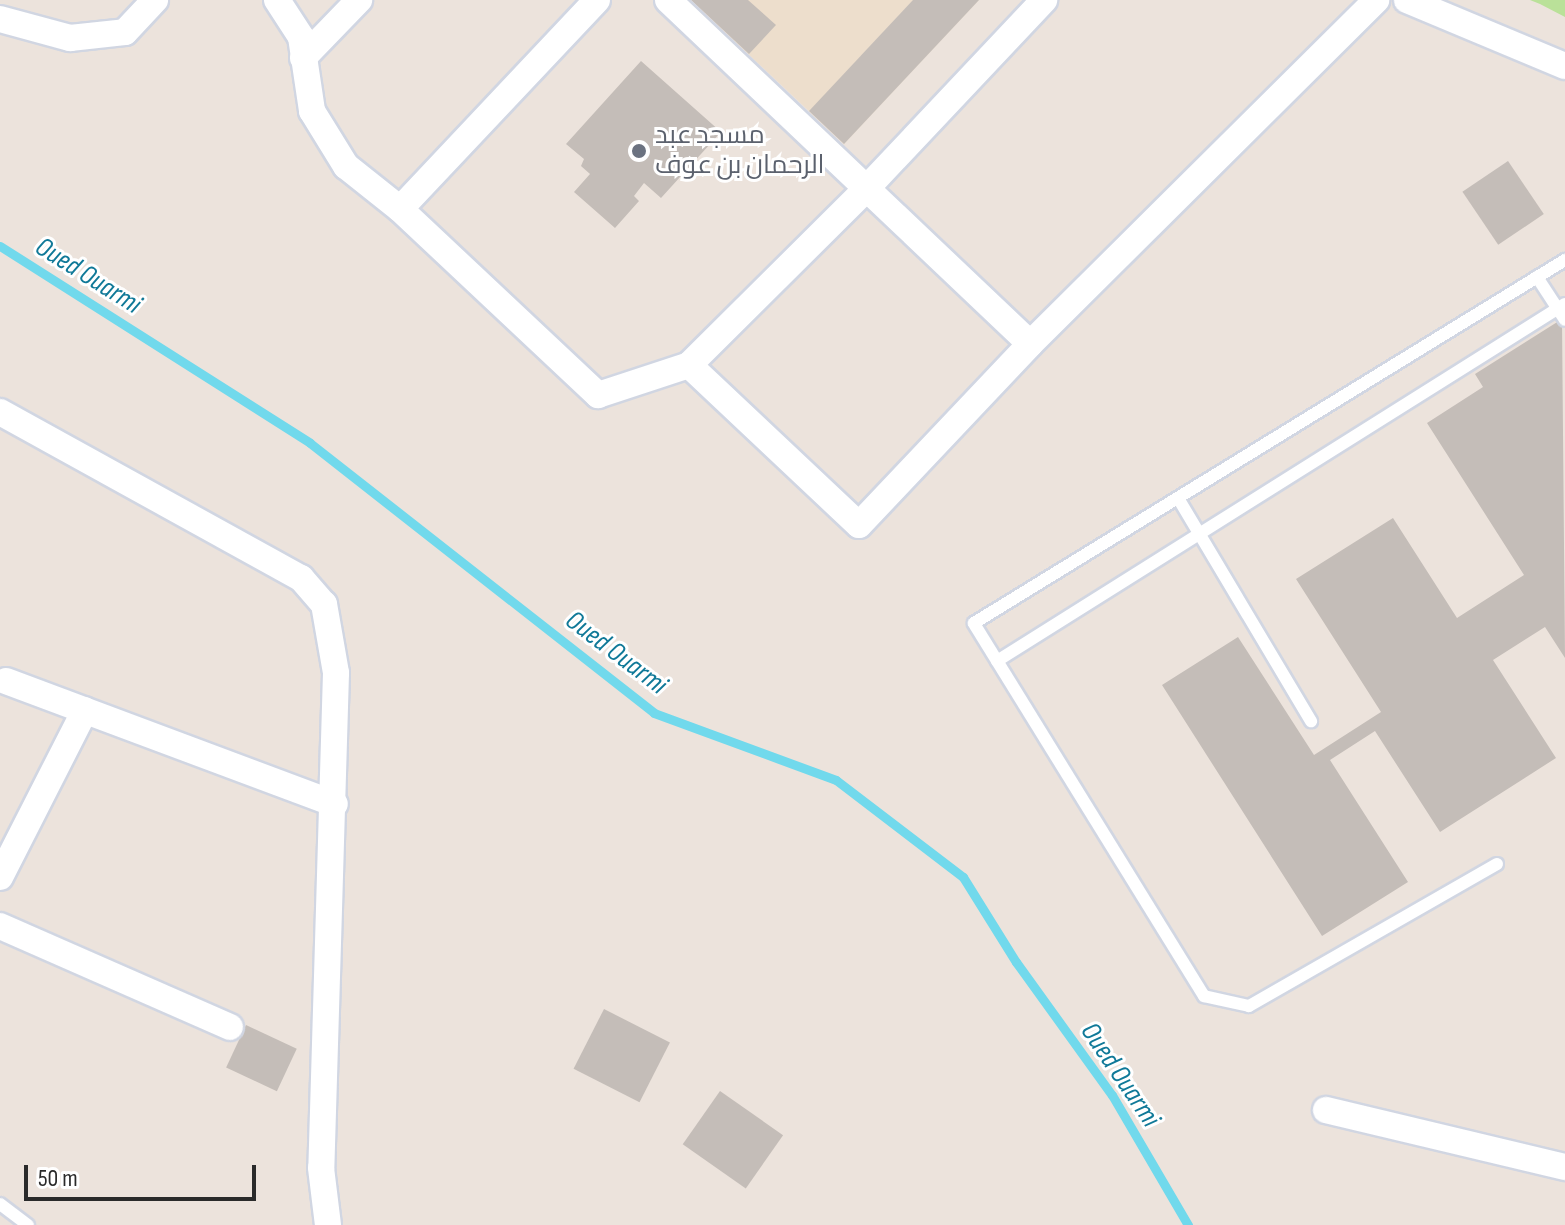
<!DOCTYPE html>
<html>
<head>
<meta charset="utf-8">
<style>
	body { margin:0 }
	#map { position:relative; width:1565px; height:1225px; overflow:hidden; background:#ece3dc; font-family:"Sofia Sans Condensed",Cairo,sans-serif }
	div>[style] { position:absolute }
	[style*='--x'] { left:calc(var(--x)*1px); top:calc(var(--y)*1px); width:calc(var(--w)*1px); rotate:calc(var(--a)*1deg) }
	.education>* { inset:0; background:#eddecc }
	.green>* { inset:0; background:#bae199 }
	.stream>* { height:9px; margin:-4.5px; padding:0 4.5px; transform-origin:4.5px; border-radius:4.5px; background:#71d9ec }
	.building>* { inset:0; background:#c4bdb8; transform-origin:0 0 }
	.roads { filter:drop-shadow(2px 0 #d1d6e2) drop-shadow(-2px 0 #d1d6e2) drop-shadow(0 2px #d1d6e2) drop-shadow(0 -2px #d1d6e2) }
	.lane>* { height:12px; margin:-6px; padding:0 6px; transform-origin:6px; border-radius:6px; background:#fff }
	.street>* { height:26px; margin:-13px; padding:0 13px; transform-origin:13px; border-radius:13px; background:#fff }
	.dots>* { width:22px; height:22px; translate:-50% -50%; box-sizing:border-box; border:4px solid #fff; border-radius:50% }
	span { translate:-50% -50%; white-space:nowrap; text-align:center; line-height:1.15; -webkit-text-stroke:6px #fff; paint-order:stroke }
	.worship-label { font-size:26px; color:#5b616d }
	.left { translate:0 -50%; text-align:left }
	.water-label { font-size:28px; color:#107998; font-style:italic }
	.scale { position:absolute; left:24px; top:1165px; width:232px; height:36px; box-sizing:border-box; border:4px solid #2a2a2a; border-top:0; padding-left:10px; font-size:24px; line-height:28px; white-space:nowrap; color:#2a2a2a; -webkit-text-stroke:6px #fff; paint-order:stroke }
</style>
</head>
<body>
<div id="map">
	<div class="education">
		<i style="clip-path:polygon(691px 0,979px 0,844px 144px)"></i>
	</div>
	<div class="green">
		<i style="clip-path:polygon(1530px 0,1565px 0,1565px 17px,1540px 4px)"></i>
	</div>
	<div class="stream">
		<i style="--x:0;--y:246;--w:367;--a:32.4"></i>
		<i style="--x:310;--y:443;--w:437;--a:38.1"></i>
		<i style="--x:654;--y:713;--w:194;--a:20.2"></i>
		<i style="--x:836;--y:780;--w:160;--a:37.4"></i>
		<i style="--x:963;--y:877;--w:100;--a:58.1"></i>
		<i style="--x:1016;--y:962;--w:164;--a:54.2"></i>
		<i style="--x:1112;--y:1095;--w:151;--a:59.7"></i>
	</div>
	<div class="building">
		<i style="clip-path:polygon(691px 0,748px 0,776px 25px,749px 54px)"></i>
		<i style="clip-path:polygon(913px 0,979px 0,844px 144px,809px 111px)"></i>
		<i style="clip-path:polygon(641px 61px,721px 132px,661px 198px,644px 183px,634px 196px,639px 201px,615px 228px,574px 192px,590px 174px,581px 166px,584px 159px,566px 144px)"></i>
		<i style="left:1508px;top:161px;width:64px;height:55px;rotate:56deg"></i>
		<i style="clip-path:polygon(1562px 319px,1565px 658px,1545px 627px,1493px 660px,1556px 758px,1440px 832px,1375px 731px,1330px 760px,1408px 882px,1322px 936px,1162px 685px,1238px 637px,1314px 755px,1381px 712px,1296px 579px,1393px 518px,1457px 618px,1524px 575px,1427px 423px,1483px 387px,1475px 374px)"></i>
		<i style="left:604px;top:1009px;width:74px;height:67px;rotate:27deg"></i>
		<i style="left:246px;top:1025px;width:56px;height:47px;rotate:25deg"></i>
		<i style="left:720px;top:1091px;width:77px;height:65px;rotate:35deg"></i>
	</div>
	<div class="roads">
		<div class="lane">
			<i style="--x:1537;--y:277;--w:51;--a:56.9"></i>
			<i style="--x:1178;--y:498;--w:260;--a:59.2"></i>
			<i style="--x:997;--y:661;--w:671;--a:-32.15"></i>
			<i style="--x:1497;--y:864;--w:286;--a:150.2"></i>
			<i style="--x:1249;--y:1006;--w:46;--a:-167.5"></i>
			<i style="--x:1204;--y:996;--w:438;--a:-121.7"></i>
			<i style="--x:974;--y:623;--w:694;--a:-31.56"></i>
			<i style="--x:0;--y:1204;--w:35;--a:37"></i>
		</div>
		<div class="street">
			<i style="--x:277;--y:0;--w:44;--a:57"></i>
			<i style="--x:301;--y:37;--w:75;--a:81.5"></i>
			<i style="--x:312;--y:111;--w:65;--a:58.3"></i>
			<i style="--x:346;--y:166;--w:69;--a:38.5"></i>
			<i style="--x:597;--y:0;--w:287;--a:133.3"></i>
			<i style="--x:400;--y:209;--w:272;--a:43.2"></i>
			<i style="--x:598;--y:395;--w:96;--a:-18.2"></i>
			<i style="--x:689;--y:365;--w:233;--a:43.3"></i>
			<i style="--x:859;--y:525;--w:249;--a:-46.6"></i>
			<i style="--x:1030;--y:344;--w:488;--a:-44.8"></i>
			<i style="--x:668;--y:0;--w:499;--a:43.5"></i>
			<i style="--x:1407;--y:0;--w:171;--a:22.7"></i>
			<i style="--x:0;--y:19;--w:73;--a:15.2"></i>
			<i style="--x:70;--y:38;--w:55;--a:-6.2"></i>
			<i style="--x:125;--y:32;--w:44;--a:-46.8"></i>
			<i style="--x:303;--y:58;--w:81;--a:-46"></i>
			<i style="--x:689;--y:365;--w:250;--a:-44.8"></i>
			<i style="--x:866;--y:189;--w:260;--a:-46.7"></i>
			<i style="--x:0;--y:412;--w:344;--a:28.9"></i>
			<i style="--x:301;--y:578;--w:35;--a:49"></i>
			<i style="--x:324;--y:604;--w:70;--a:80.1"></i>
			<i style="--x:336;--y:673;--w:495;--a:91.7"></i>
			<i style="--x:321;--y:1168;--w:57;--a:83"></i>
			<i style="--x:6;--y:681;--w:351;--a:20.5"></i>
			<i style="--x:0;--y:877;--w:187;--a:-63"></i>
			<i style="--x:0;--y:926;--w:251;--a:23.7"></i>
			<i style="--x:1326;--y:1110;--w:246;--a:13.4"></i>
		</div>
	</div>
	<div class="dots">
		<i style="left:639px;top:151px;background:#6b7280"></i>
	</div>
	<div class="worship-label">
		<span class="left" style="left:655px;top:151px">مسجد عبد<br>الرحمان بن عوف</span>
	</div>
	<div class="water-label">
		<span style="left:88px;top:276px;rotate:32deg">Oued Ouarmi</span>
		<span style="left:616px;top:653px;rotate:37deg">Oued Ouarmi</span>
		<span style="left:1120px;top:1075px;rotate:56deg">Oued Ouarmi</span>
	</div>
	<div class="scale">50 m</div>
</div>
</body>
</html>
